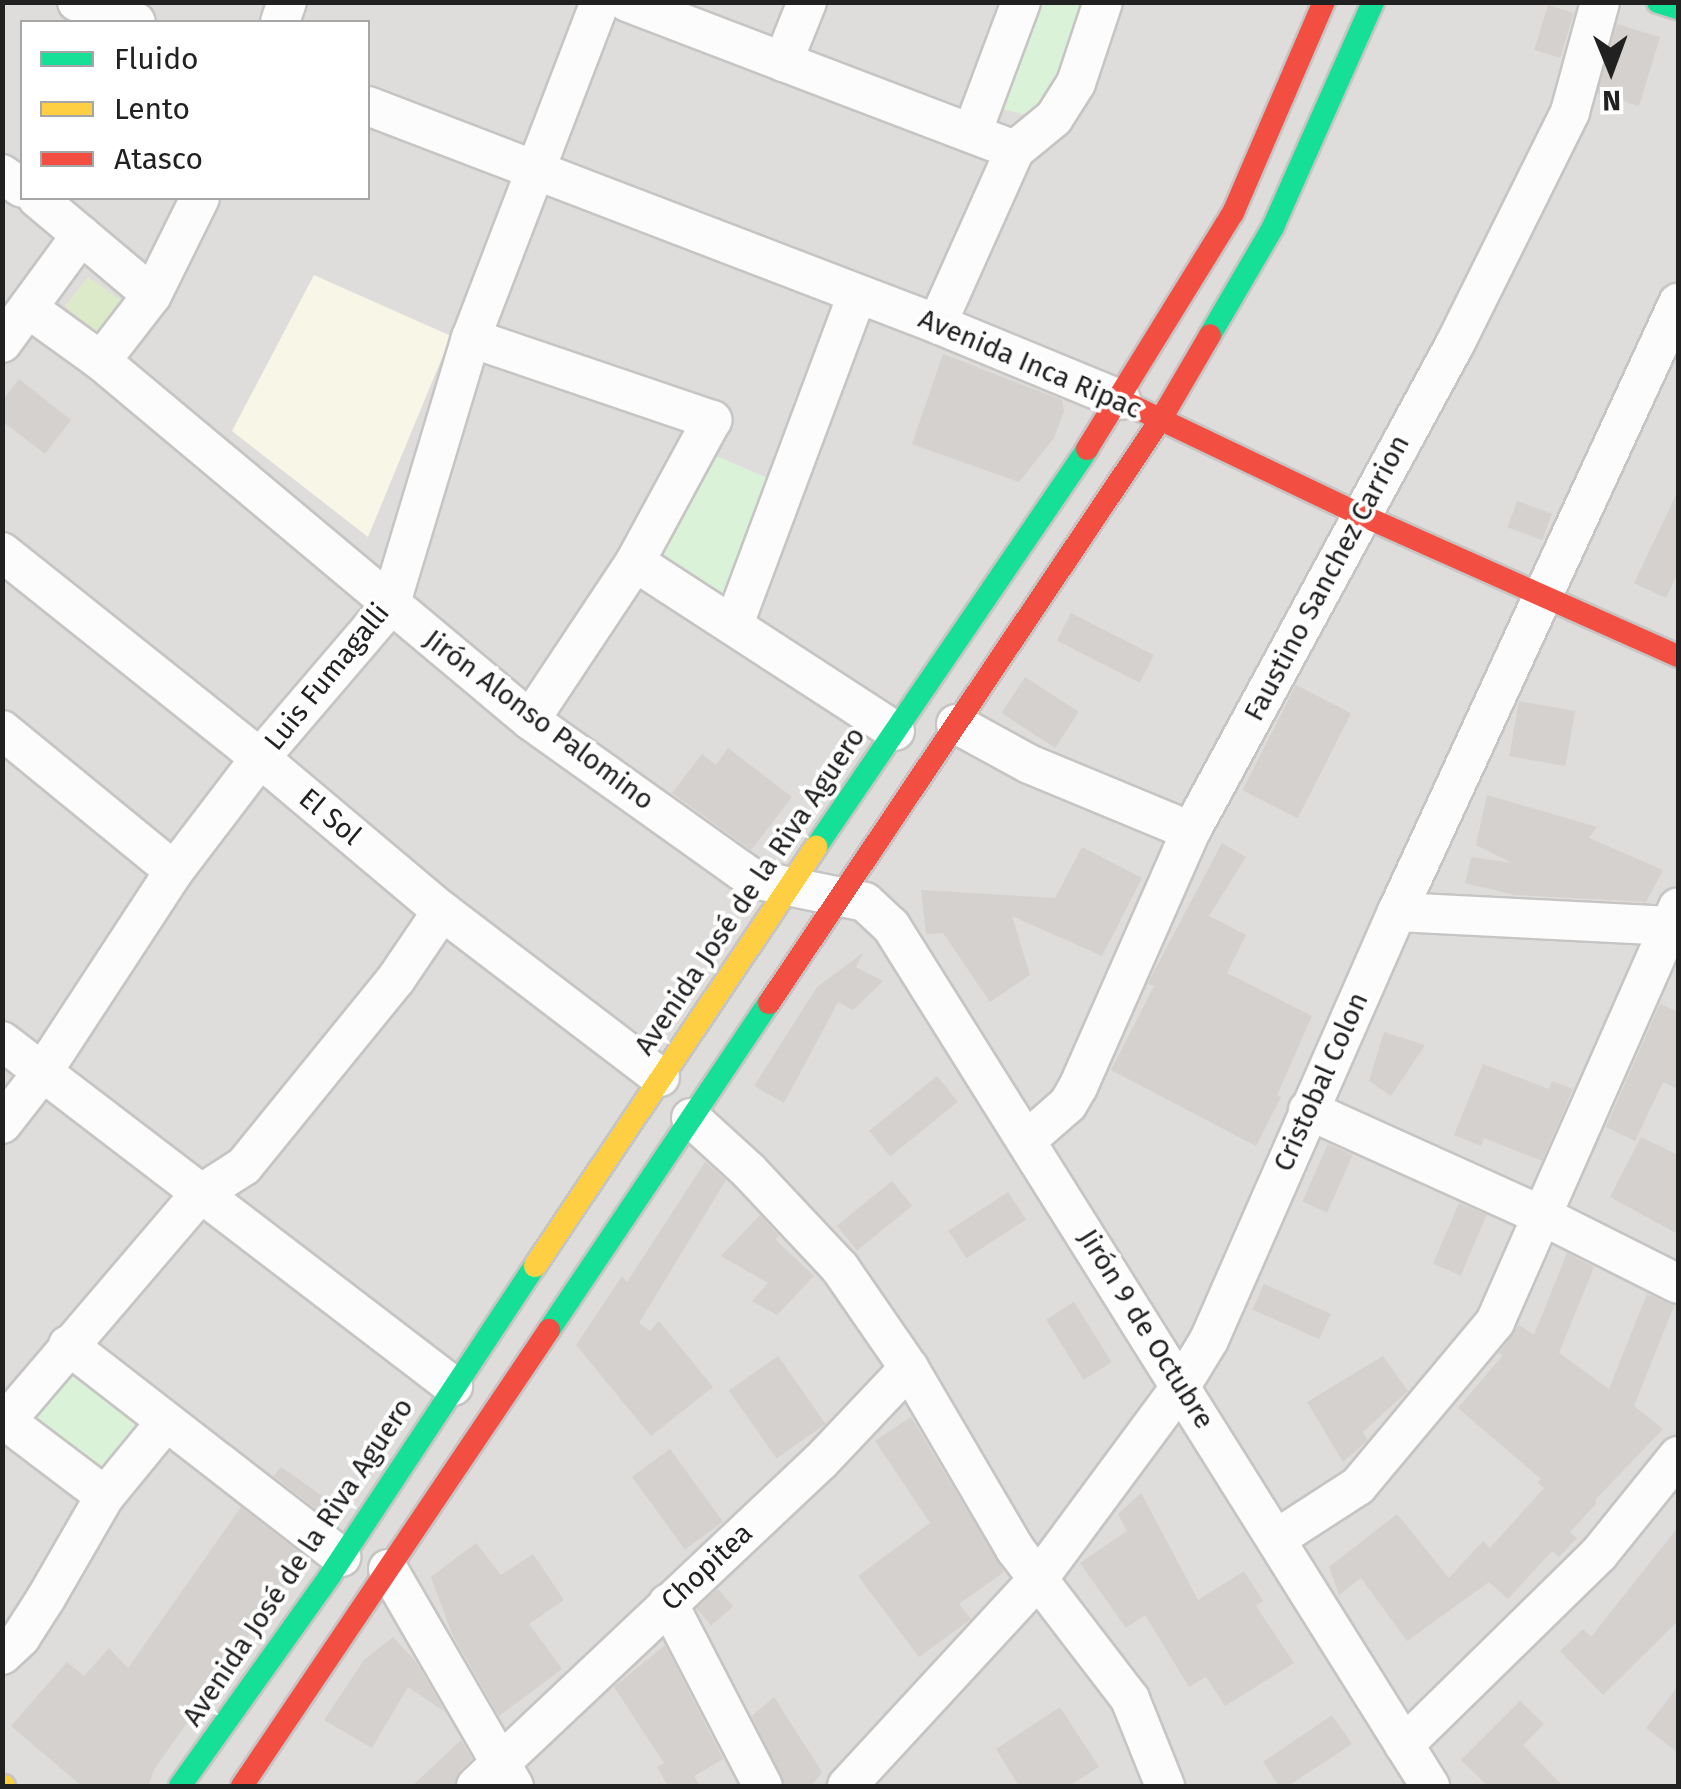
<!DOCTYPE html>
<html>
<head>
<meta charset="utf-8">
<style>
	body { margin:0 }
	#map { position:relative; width:1681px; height:1789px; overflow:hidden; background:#efedea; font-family:"Fira Sans",sans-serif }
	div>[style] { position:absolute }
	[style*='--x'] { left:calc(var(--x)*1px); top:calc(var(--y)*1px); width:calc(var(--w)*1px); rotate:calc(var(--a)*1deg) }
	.residential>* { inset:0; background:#dedddb }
	.education>* { inset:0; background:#f7f6e7 }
	.grass>* { inset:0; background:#ddeaca }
	.park>* { inset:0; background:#daf3d8; transform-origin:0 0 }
	.building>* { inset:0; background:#d4d1ce; transform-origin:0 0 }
	.roads { filter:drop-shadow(2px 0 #c6c5c4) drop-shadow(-2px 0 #c6c5c4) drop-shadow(0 2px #c6c5c4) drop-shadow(0 -2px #c6c5c4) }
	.street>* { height:38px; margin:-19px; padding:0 19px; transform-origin:19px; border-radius:19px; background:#fdfcfc }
	.fast>* { height:22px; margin:-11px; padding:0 11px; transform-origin:11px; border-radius:11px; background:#16e098 }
	.slow>* { height:22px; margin:-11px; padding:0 11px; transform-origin:11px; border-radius:11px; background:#ffcf43 }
	.jam>* { height:22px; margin:-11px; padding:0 11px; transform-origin:11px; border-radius:11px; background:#f24e42 }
	span { translate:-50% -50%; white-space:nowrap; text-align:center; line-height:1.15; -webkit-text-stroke:8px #fff; paint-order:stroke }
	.street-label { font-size:28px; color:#212121 }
	.frame { position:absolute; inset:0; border:5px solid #212121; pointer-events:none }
	.legend { position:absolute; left:20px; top:20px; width:350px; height:180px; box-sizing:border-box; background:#fff; border:2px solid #a6a6a6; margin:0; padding:12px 18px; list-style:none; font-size:30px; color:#212121 }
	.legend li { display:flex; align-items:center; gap:20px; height:50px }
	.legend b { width:50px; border:2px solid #a6a6a6 }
	.north { position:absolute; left:1561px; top:20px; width:100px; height:100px; -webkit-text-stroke:8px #fff; paint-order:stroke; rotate:179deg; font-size:28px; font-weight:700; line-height:40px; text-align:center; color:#212121 }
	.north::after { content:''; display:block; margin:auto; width:35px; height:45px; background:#212121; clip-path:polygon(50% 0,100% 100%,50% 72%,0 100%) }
</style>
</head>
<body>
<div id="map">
	<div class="residential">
		<i style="clip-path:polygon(evenodd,3px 3px,1678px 3px,1678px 1786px,3px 1786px,3px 3px,22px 22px,368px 22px,368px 198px,22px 198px,22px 22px)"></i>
	</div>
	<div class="education">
		<i style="clip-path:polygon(314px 275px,451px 336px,368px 537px,232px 431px)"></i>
	</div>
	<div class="grass">
		<i style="clip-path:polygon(88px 277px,122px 301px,100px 336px,65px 306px)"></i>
	</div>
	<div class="park">
		<i style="clip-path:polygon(1029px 3px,1087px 3px,1058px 84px,1027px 115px,990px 106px)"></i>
		<i style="clip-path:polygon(707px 452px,777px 482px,729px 603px,655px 560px)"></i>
		<i style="left:65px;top:1361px;width:104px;height:71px;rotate:37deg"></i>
	</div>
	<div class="building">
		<i style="left:1548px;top:5px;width:27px;height:47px;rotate:17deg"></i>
		<i style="left:1617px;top:24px;width:45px;height:72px;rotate:17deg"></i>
		<i style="clip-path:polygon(943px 354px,1062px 400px,1064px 411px,1054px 438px,1019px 482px,912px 444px)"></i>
		<i style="clip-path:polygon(19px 379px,71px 420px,45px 454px,2px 421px,2px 401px)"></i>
		<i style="clip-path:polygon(1678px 491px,1678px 573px,1666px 598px,1634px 583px)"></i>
		<i style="left:1517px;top:501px;width:37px;height:28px;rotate:20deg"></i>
		<i style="left:1071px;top:613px;width:93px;height:31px;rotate:27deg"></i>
		<i style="left:1025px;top:677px;width:64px;height:43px;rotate:33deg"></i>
		<i style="left:1296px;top:685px;width:62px;height:118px;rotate:27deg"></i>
		<i style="left:1519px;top:701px;width:57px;height:56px;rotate:10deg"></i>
		<i style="clip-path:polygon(728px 748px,792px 797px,751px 850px,672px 793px,702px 754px,716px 765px)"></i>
		<i style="clip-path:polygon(1487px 795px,1597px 827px,1589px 838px,1663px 870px,1646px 902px,1515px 895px,1465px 883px,1471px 857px,1512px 863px,1476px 845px)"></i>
		<i style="clip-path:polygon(1222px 843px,1246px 857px,1209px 916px,1246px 935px,1227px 973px,1312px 1016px,1277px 1095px,1281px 1097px,1256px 1146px,1111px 1070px,1154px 986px,1148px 984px,1150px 979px)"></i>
		<i style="clip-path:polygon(1082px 847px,1142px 878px,1102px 956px,1012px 916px,1030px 975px,990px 1002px,943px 933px,926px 934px,921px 890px,1055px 898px)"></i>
		<i style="clip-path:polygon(863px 953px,856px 967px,883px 981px,853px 1010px,838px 1002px,784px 1103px,754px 1086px,817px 987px)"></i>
		<i style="clip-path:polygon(1660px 1004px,1678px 1012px,1678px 1089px,1663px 1082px,1635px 1141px,1606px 1127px)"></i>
		<i style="clip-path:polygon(1384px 1032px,1425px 1045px,1391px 1096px,1369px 1081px)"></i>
		<i style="clip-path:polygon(1483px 1064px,1549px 1089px,1552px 1081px,1573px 1089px,1542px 1161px,1484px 1138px,1481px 1146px,1454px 1135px)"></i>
		<i style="left:937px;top:1076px;width:33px;height:87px;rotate:51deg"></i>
		<i style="clip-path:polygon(1641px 1137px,1678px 1155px,1678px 1234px,1610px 1197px)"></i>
		<i style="left:1328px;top:1144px;width:27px;height:63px;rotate:24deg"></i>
		<i style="clip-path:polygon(705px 1162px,726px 1180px,639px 1323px,650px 1331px,659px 1321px,713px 1387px,651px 1436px,576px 1345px,622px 1276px,627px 1282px)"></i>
		<i style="left:892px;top:1181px;width:32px;height:71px;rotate:51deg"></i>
		<i style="left:1008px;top:1192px;width:33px;height:71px;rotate:57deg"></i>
		<i style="left:1459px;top:1203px;width:30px;height:66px;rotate:23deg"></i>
		<i style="clip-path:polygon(760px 1215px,779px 1236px,775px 1239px,814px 1276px,777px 1315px,752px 1301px,768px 1283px,721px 1256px)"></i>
		<i style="clip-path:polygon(1567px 1253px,1594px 1267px,1559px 1353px,1609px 1389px,1647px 1294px,1674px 1306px,1634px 1406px,1663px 1429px,1595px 1500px,1597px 1503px,1570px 1532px,1577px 1538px,1559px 1557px,1552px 1551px,1508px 1599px,1489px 1582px,1407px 1641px,1361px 1578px,1339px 1595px,1329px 1567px,1397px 1514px,1449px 1578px,1483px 1541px,1490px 1548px,1544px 1488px,1537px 1482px,1541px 1479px,1458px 1408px,1503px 1355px,1499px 1353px,1519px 1325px,1534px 1335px)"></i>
		<i style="left:1264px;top:1284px;width:73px;height:28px;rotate:24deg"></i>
		<i style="left:1074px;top:1302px;width:71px;height:33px;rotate:58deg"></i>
		<i style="left:778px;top:1356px;width:83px;height:60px;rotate:55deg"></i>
		<i style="clip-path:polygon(1383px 1356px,1408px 1391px,1363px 1432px,1368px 1440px,1343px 1462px,1307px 1402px)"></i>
		<i style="clip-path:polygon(911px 1417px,1004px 1572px,959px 1604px,971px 1619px,919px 1657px,858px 1576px,930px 1523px,875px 1441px)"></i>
		<i style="left:670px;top:1449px;width:90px;height:47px;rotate:54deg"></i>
		<i style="clip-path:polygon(281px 1467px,338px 1507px,330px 1520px,274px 1476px)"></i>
		<i style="clip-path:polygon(1141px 1493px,1198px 1600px,1244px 1571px,1263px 1601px,1256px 1606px,1294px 1663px,1225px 1706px,1206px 1677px,1189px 1687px,1145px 1615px,1126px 1628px,1080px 1563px,1127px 1531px,1118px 1514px)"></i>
		<i style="clip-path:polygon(241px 1507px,305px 1557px,155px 1768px,148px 1786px,82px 1786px,11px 1726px,67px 1662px,84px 1676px,109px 1648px,128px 1668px)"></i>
		<i style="clip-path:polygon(1678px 1527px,1678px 1621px,1603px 1695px,1560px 1651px,1583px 1629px,1591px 1637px)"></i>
		<i style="clip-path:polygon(476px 1543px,501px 1575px,533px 1554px,564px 1600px,529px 1624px,562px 1669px,499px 1716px,452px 1634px,431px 1577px)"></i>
		<i style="left:718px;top:1589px;width:23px;height:29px;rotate:49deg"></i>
		<i style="clip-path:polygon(393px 1637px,416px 1662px,445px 1712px,408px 1687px,372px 1748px,324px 1720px,364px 1660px)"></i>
		<i style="clip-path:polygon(665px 1645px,723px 1759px,694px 1776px,700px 1786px,668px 1786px,657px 1767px,664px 1763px,614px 1687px)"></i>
		<i style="clip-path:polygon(1678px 1686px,1678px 1753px,1646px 1728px)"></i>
		<i style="clip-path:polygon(774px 1697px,822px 1772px,811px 1786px,785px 1786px,752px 1716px)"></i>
		<i style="clip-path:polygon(1520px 1701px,1544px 1724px,1523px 1745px,1563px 1786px,1488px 1786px,1461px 1760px)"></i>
		<i style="clip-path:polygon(1060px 1707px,1099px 1767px,1069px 1786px,1019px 1786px,996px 1749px)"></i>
		<i style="clip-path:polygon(1332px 1715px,1352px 1744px,1288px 1786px,1279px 1786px,1263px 1762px)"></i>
		<i style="clip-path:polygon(461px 1740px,472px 1759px,460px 1770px,454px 1786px,412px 1786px)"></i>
	</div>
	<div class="roads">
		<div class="street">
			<i style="--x:77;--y:2;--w:62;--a:18.7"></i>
			<i style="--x:627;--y:2;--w:415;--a:20.9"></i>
			<i style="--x:280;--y:22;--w:21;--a:-71"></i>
			<i style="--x:783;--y:62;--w:65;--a:-68.2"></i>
			<i style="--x:368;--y:106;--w:609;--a:20.96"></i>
			<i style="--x:937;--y:324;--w:199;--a:22.4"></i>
			<i style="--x:972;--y:133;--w:140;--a:-69.5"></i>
			<i style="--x:2;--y:174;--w:24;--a:35"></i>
			<i style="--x:37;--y:198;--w:150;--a:40.1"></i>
			<i style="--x:29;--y:309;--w:89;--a:35.8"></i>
			<i style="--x:101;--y:361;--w:559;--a:39.92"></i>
			<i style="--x:530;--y:720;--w:260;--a:35.5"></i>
			<i style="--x:742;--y:871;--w:14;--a:36"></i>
			<i style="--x:753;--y:879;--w:114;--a:11.6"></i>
			<i style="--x:865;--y:902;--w:35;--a:43"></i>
			<i style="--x:891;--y:926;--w:1015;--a:57.92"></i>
			<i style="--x:937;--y:324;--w:191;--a:-65.9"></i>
			<i style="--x:1015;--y:150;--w:50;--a:-39.4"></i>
			<i style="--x:1054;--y:118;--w:41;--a:-57.8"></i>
			<i style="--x:1076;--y:83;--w:85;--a:-71.6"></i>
			<i style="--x:471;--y:338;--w:255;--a:18.8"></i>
			<i style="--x:712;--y:420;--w:162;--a:118.5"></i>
			<i style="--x:2;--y:343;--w:134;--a:-53.8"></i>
			<i style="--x:101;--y:361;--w:83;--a:-52.3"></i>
			<i style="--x:152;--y:295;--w:108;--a:-63.7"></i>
			<i style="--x:2;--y:552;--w:330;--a:38.6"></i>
			<i style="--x:260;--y:758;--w:238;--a:40.1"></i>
			<i style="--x:442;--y:911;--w:274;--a:37.3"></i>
			<i style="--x:734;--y:624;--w:351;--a:-69.5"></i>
			<i style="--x:530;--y:720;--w:190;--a:-56.4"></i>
			<i style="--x:635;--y:562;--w:310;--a:33"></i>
			<i style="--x:956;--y:724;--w:83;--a:28.7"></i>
			<i style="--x:1029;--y:764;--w:175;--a:22.5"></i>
			<i style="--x:2;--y:730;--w:222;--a:39.3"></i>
			<i style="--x:1397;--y:912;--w:281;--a:2.9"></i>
			<i style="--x:2;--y:1041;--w:568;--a:37.41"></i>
			<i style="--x:1308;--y:1110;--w:256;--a:24.3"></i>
			<i style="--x:1541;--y:1215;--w:153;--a:26.7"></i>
			<i style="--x:691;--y:1118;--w:79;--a:42.4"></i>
			<i style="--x:749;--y:1171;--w:133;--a:46.8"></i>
			<i style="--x:840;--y:1268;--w:121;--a:55.4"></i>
			<i style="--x:909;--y:1368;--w:210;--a:59.6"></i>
			<i style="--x:1015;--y:1549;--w:189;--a:52.5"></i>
			<i style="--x:1130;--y:1699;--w:94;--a:68.1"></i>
			<i style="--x:2;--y:1124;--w:65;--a:-51.9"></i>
			<i style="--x:42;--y:1073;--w:241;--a:-56.8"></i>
			<i style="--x:174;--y:871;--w:142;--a:-52.7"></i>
			<i style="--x:260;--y:758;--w:200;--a:-49.5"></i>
			<i style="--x:390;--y:606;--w:280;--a:-73.2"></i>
			<i style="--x:471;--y:338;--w:360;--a:-69"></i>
			<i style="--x:1028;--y:1139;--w:53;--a:-41.2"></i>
			<i style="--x:1068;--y:1104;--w:20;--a:-60"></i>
			<i style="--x:1078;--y:1087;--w:280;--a:-66.2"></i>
			<i style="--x:1191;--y:831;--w:554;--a:-61.54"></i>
			<i style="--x:1455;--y:344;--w:259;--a:-63.6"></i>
			<i style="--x:1570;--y:112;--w:114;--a:-74.7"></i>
			<i style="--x:68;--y:1345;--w:346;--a:37.8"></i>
			<i style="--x:165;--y:1423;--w:94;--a:129.4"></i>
			<i style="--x:105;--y:1496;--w:124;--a:-142.9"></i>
			<i style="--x:6;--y:1421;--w:297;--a:-49.5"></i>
			<i style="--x:199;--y:1195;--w:54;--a:-32.8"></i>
			<i style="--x:244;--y:1166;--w:241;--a:-50.9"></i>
			<i style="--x:396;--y:979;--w:82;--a:-55.9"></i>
			<i style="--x:1276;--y:1539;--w:98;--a:-32.9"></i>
			<i style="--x:1358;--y:1486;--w:214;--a:-50.1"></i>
			<i style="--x:1495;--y:1322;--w:453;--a:-66.2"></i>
			<i style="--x:388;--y:1569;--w:251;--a:59.9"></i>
			<i style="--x:668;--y:1603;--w:206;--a:62.6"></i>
			<i style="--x:2;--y:1655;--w:26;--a:-43"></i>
			<i style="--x:21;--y:1637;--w:46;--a:-57.3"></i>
			<i style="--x:46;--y:1598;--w:118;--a:-60"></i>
			<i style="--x:1404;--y:1745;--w:273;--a:-44.4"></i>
			<i style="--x:1599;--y:1554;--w:126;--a:-51.1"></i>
			<i style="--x:476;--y:1786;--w:474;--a:-43.3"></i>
			<i style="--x:821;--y:1461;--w:128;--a:-46.6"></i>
			<i style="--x:847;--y:1786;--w:283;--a:-47.3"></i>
			<i style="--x:1039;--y:1578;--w:239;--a:-53.5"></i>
			<i style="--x:1181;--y:1386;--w:54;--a:-58.7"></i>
			<i style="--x:1209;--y:1340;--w:467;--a:-66.3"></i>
			<i style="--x:1397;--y:912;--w:671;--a:-65.23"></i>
		</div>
		<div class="fast">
			<i style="--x:1658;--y:2;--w:21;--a:17"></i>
			<i style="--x:1210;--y:335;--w:125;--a:-59.7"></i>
			<i style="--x:1273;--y:227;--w:246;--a:-66"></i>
			<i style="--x:816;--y:847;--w:482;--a:-55.7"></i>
			<i style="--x:549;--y:1330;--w:394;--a:-56.1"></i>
			<i style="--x:180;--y:1786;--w:260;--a:-54.5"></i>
			<i style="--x:331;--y:1574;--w:369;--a:-56.5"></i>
		</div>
		<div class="slow">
			<i style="--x:535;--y:1266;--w:505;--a:-56.15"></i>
			<i style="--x:2;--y:1786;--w:2;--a:0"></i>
		</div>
		<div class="jam">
			<i style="--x:1122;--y:401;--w:263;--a:25.5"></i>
			<i style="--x:1359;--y:514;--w:349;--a:24"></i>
			<i style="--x:1087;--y:449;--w:278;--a:-58.3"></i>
			<i style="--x:1233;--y:213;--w:230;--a:-66.7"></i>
			<i style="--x:769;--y:1003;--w:703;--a:-56.13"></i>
			<i style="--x:1161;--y:419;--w:97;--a:-59.7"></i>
			<i style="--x:242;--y:1786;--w:550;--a:-56.05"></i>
		</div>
	</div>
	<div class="street-label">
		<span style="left:1030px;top:364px;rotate:23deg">Avenida Inca Ripac</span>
		<span style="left:1327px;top:578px;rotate:-62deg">Faustino Sanchez Carrion</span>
		<span style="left:327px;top:677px;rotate:-51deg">Luis Fumagalli</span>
		<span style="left:539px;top:720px;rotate:37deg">Jirón Alonso Palomino</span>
		<span style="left:330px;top:817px;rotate:40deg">El Sol</span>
		<span style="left:750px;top:891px;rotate:-56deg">Avenida José de la Riva Aguero</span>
		<span style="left:1321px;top:1082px;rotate:-66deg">Cristobal Colon</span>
		<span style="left:1146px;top:1329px;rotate:58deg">Jirón 9 de Octubre</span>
		<span style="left:298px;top:1562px;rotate:-56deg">Avenida José de la Riva Aguero</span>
		<span style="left:707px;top:1567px;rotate:-43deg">Chopitea</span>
	</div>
	<div class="frame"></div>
	<ul class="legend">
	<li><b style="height:12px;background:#16e098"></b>Fluido</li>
	<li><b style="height:12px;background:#ffcf43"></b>Lento</li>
	<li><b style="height:12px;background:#f24e42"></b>Atasco</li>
	</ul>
	<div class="north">N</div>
</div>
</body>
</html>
